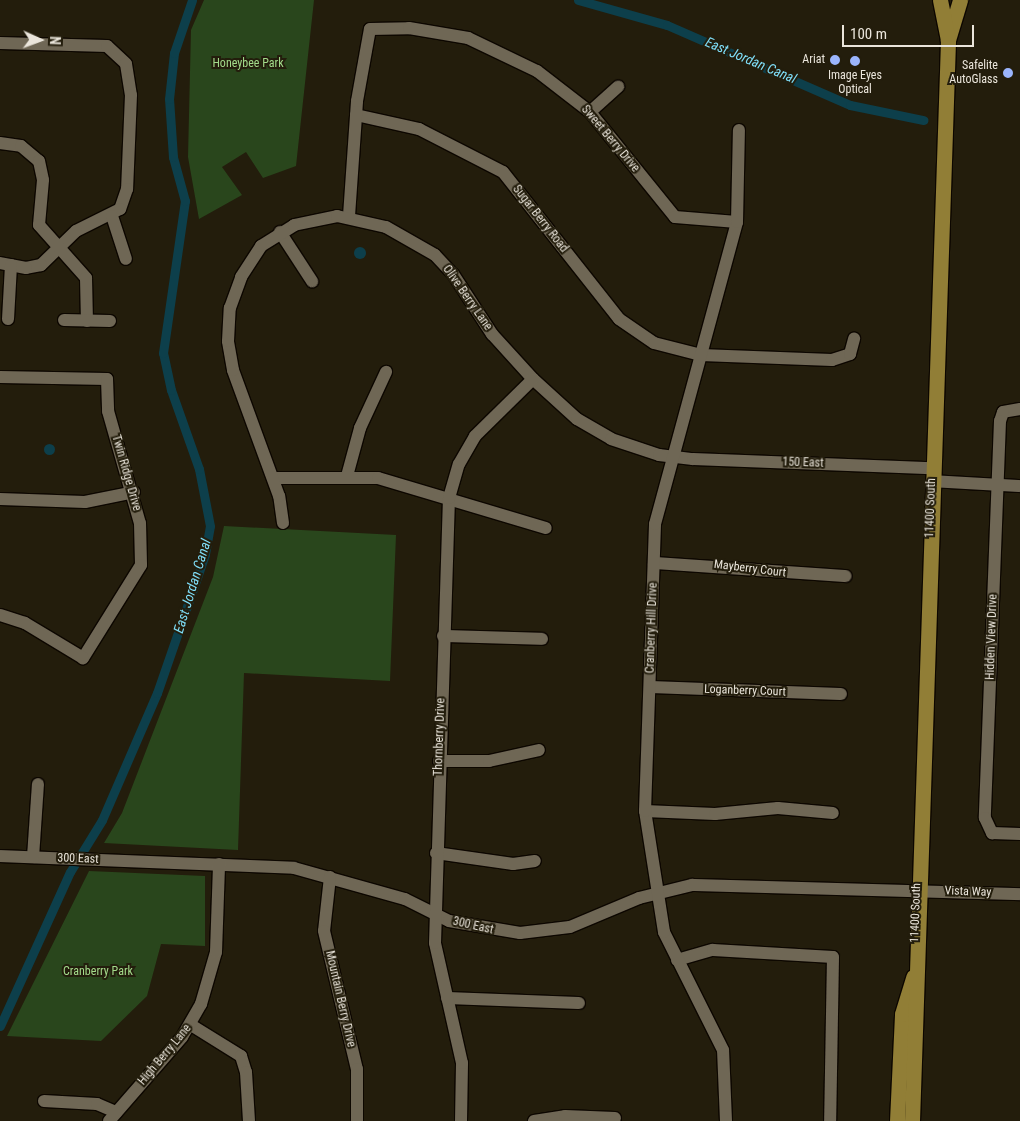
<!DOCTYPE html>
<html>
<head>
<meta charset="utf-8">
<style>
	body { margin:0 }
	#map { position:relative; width:1020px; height:1121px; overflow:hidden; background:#231d0c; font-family:"Roboto Condensed",sans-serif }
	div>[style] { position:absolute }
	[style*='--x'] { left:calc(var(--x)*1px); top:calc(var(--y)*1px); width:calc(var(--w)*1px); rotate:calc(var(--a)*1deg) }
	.green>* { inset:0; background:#29461c }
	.water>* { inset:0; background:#0d3f4b }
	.round { border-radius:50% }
	.canal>* { height:9px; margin:-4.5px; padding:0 4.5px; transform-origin:4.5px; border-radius:4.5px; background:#0d3f4b }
	.roads { filter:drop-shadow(1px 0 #0d0700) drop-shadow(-1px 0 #0d0700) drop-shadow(0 1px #0d0700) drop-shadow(0 -1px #0d0700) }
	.minor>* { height:12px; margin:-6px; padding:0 6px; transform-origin:6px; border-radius:6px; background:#6f6755 }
	.major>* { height:15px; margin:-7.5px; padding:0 7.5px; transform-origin:7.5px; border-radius:7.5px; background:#917e36 }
	.dots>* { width:14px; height:14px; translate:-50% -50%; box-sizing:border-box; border:2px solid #231d0c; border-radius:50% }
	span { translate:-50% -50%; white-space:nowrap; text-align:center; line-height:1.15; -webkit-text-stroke:4px #231d0c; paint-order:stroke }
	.poi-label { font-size:12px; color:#eae5db }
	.right { translate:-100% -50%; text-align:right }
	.park-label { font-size:12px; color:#a3db8b }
	.street-label { font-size:12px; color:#eae5db }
	.water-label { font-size:14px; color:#7fdef8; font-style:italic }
	.north { position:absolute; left:15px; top:15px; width:50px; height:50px; -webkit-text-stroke:4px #231d0c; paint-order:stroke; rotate:92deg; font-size:14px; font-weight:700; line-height:20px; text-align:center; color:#eae5db }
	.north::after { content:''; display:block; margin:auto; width:18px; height:22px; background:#eae5db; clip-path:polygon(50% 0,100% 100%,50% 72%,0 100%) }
	.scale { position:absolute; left:842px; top:25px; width:132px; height:22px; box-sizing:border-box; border:2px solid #eae5db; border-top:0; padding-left:6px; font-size:15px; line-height:18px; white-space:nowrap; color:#eae5db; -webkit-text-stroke:4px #231d0c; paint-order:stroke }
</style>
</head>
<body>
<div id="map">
	<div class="green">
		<i style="clip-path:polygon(204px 0,314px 0,296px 166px,263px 178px,246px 152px,222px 167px,242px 195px,199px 219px,188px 157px,191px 30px)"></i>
		<i style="clip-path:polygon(224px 526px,396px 535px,390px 681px,244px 673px,238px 850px,104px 843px,122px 813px,213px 577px)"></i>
		<i style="clip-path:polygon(89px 871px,205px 876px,205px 946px,161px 944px,147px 996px,101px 1041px,7px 1036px)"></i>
	</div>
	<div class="water">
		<i class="round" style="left:354px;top:247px;width:12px;height:12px"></i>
		<i class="round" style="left:43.5px;top:443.5px;width:11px;height:11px"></i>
	</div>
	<div class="canal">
		<i style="--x:578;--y:0;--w:92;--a:15.7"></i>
		<i style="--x:667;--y:25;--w:200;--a:23.6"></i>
		<i style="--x:850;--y:105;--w:75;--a:11.6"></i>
		<i style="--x:0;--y:1026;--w:169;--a:-65.6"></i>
		<i style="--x:70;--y:872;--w:61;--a:-58.4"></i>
		<i style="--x:102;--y:820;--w:138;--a:-66.6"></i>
		<i style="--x:157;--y:693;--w:147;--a:-70.9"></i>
		<i style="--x:205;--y:554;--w:28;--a:-80"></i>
		<i style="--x:210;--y:526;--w:58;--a:-100.9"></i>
		<i style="--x:199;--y:469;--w:84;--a:-109.5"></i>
		<i style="--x:171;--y:390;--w:38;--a:-102"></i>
		<i style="--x:163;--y:353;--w:154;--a:-81.8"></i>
		<i style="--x:185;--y:201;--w:46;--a:-105.3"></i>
		<i style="--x:173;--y:157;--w:58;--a:-93.9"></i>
		<i style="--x:169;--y:99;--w:46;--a:-83.8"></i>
		<i style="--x:174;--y:53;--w:56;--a:-71.2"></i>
	</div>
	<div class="roads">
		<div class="minor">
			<i style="--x:0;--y:43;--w:107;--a:1.6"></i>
			<i style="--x:107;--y:46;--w:26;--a:43"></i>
			<i style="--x:126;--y:64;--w:31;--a:81"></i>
			<i style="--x:131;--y:95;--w:94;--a:92.4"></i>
			<i style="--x:127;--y:189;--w:21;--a:109"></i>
			<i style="--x:120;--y:209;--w:49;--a:153.4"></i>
			<i style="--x:76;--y:231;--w:49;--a:135.8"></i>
			<i style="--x:41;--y:265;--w:15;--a:169"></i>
			<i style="--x:26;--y:268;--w:26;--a:-169"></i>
			<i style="--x:590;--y:112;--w:38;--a:-42"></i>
			<i style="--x:356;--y:115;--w:65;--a:12.5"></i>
			<i style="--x:419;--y:129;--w:94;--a:27.1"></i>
			<i style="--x:503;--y:172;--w:187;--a:51.7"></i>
			<i style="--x:619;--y:319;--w:42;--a:34.4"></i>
			<i style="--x:654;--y:343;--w:49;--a:14.3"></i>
			<i style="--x:701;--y:355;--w:131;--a:2.2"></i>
			<i style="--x:832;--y:360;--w:19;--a:-18"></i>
			<i style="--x:850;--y:354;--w:16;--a:-75"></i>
			<i style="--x:0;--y:143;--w:21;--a:8"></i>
			<i style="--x:21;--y:146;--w:23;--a:40"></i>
			<i style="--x:39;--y:161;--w:19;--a:78"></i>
			<i style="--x:43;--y:180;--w:45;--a:95.1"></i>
			<i style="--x:39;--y:225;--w:71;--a:48.4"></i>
			<i style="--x:86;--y:278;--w:43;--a:88.7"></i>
			<i style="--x:112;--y:216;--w:45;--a:72"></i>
			<i style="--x:349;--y:216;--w:115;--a:-86"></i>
			<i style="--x:357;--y:101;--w:73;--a:-79.8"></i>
			<i style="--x:370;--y:29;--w:39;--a:-1"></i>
			<i style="--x:409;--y:28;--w:60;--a:9.6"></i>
			<i style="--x:468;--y:38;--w:76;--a:25.6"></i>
			<i style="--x:537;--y:71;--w:67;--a:37.7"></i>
			<i style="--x:590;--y:112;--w:135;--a:51"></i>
			<i style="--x:675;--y:217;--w:62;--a:4.6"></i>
			<i style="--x:280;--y:232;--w:59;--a:56.9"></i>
			<i style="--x:8;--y:319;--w:54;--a:-86.8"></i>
			<i style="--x:64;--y:320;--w:46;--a:1.2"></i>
			<i style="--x:0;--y:377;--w:107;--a:1.1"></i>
			<i style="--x:107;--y:379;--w:32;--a:88"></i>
			<i style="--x:108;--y:411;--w:116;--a:74.1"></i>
			<i style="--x:140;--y:523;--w:42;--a:88.6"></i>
			<i style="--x:141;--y:565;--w:110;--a:121.9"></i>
			<i style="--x:83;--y:658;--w:68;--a:-148.9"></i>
			<i style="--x:25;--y:623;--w:26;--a:-162"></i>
			<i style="--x:1020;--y:409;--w:17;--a:170"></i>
			<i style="--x:1003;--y:412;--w:9;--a:108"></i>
			<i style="--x:1000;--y:421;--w:397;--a:92.2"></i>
			<i style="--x:985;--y:818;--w:17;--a:65"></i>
			<i style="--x:992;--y:833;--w:28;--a:2"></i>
			<i style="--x:347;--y:476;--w:50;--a:-74.8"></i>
			<i style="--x:360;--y:428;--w:62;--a:-65.1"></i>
			<i style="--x:273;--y:478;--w:105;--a:0"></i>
			<i style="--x:378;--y:478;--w:175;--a:16.6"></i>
			<i style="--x:932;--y:481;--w:88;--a:3.3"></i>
			<i style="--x:0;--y:499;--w:85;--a:2"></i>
			<i style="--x:85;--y:502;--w:50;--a:-11.5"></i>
			<i style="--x:283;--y:523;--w:27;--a:-98"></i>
			<i style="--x:279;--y:496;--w:134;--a:-110.1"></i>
			<i style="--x:233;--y:370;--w:29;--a:-100"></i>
			<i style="--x:228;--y:341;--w:33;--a:-87"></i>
			<i style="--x:230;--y:308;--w:33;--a:-70"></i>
			<i style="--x:241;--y:277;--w:37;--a:-57"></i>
			<i style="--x:261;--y:246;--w:39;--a:-32"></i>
			<i style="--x:294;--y:225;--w:44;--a:-11.8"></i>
			<i style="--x:337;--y:216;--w:50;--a:12.7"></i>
			<i style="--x:386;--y:227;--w:56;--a:29.7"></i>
			<i style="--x:435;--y:255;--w:26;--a:47"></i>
			<i style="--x:453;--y:274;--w:72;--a:57"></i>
			<i style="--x:492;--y:334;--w:61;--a:47.7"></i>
			<i style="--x:533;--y:379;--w:59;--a:42.3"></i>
			<i style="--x:577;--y:419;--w:39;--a:30"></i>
			<i style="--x:611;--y:439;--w:51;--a:18.4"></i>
			<i style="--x:659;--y:455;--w:34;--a:7"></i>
			<i style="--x:693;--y:459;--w:239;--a:2.2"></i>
			<i style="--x:654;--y:563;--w:192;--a:3.9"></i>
			<i style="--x:443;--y:636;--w:99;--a:1.7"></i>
			<i style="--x:650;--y:687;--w:191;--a:2.1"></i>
			<i style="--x:439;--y:761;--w:50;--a:0"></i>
			<i style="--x:489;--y:761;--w:51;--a:-12.4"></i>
			<i style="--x:645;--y:811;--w:70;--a:2.5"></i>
			<i style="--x:715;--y:814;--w:63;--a:-5.4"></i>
			<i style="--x:778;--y:808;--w:55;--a:5.2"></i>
			<i style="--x:436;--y:853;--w:78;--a:8.1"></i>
			<i style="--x:513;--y:864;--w:22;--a:-8"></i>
			<i style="--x:0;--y:856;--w:294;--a:2.3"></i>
			<i style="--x:294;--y:868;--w:115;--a:15.6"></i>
			<i style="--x:405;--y:899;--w:49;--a:26.6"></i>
			<i style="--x:449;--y:921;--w:72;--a:9.6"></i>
			<i style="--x:520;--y:933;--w:50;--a:-6.8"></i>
			<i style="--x:570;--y:927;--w:75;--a:-22.8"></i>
			<i style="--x:639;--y:898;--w:55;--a:-13.8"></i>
			<i style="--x:692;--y:885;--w:328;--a:1.6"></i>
			<i style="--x:33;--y:857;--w:73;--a:-86.1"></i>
			<i style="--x:330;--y:877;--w:54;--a:96.3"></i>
			<i style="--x:324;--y:931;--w:142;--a:76.6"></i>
			<i style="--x:357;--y:1069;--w:52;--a:90"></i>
			<i style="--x:677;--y:960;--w:37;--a:-16"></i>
			<i style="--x:713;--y:950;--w:120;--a:3.3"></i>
			<i style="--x:833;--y:957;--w:164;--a:91"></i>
			<i style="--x:447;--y:998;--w:132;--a:2.2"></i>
			<i style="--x:191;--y:1025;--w:59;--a:31.8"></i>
			<i style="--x:241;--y:1056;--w:17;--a:73"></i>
			<i style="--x:246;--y:1072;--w:49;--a:86.5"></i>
			<i style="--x:44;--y:1101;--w:53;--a:3.2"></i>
			<i style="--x:97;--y:1104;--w:21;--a:23"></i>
			<i style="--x:109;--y:1121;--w:111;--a:-49"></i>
			<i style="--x:182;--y:1037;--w:38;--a:-60"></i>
			<i style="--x:201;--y:1004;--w:54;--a:-73.9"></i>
			<i style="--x:216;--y:952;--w:88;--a:-88"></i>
			<i style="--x:461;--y:1121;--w:58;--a:-89"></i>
			<i style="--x:462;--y:1063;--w:123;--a:-102.7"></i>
			<i style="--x:435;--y:943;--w:445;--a:-88.2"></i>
			<i style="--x:449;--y:498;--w:35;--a:-74"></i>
			<i style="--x:459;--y:464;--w:32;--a:-60"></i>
			<i style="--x:475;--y:436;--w:81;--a:-44.5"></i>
			<i style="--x:534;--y:1121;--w:31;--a:-9"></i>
			<i style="--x:565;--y:1116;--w:50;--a:2.3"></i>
			<i style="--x:726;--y:1121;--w:71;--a:-92.4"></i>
			<i style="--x:723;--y:1050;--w:132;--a:-116.6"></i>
			<i style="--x:664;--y:932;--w:122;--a:-98.9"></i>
			<i style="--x:645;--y:811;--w:287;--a:-88"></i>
			<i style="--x:655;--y:524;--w:313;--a:-74.8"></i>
			<i style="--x:737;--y:222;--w:92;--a:-88.8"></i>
		</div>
		<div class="major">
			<i style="--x:948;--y:40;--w:42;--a:-73.3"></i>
			<i style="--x:897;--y:1121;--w:107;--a:-87.3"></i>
			<i style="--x:902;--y:1014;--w:39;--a:-73"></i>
			<i style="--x:912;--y:1121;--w:1082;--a:-88.09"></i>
			<i style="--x:948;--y:40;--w:41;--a:-101.3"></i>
		</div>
	</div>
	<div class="dots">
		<i style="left:835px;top:60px;background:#9bb5fd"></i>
		<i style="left:855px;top:61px;background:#9bb5fd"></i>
		<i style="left:1008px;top:73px;background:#9bb5fd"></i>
	</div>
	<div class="poi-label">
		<span class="right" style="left:825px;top:60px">Ariat</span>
		<span class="right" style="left:998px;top:73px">Safelite<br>AutoGlass</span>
		<span style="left:855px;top:83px">Image Eyes<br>Optical</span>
	</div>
	<div class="park-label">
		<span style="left:248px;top:64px">Honeybee Park</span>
		<span style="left:98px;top:972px">Cranberry Park</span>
	</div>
	<div class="street-label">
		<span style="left:610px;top:139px;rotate:50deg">Sweet Berry Drive</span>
		<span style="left:540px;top:219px;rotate:52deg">Sugar Berry Road</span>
		<span style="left:467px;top:298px;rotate:55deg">Olive Berry Lane</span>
		<span style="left:803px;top:463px;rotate:2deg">150 East</span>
		<span style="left:126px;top:473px;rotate:74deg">Twin Ridge Drive</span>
		<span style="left:931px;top:508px;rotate:-88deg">11400 South</span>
		<span style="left:750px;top:569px;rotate:7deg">Mayberry Court</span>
		<span style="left:652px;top:628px;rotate:-88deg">Cranberry Hill Drive</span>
		<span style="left:992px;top:637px;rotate:-88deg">Hidden View Drive</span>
		<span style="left:745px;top:691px;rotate:2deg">Loganberry Court</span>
		<span style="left:440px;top:737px;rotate:-88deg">Thornberry Drive</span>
		<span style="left:78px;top:859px;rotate:2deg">300 East</span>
		<span style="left:968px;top:892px;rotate:2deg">Vista Way</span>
		<span style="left:916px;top:913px;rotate:-88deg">11400 South</span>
		<span style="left:473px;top:926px;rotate:13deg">300 East</span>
		<span style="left:340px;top:999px;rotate:77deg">Mountain Berry Drive</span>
		<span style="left:165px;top:1055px;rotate:-50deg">High Berry Lane</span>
	</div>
	<div class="water-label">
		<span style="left:751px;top:60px;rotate:23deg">East Jordan Canal</span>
		<span style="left:192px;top:586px;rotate:-73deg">East Jordan Canal</span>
	</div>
	<div class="north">N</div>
	<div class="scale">100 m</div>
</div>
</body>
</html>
